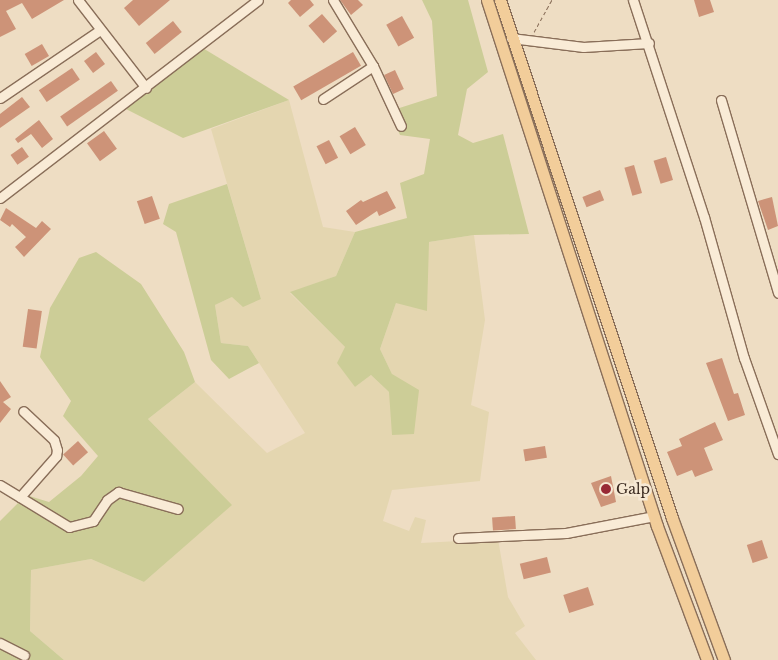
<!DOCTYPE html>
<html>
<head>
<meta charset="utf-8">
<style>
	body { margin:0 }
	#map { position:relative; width:778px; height:660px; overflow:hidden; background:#eeddc3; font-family:"Libre Baskerville",serif }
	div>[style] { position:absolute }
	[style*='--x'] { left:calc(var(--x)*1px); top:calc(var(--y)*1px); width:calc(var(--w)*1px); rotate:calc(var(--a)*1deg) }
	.farmland>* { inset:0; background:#e4d6b0 }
	.green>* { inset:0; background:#cccd97 }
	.building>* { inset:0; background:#cd9378; transform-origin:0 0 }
	.path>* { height:1px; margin-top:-0.5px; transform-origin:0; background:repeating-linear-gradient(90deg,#896e59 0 4px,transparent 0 6.5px) }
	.roads { filter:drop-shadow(1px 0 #896e59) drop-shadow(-1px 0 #896e59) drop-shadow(0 1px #896e59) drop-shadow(0 -1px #896e59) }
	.minor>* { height:9px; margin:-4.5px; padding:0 4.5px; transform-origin:4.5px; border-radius:4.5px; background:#f9ebd6 }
	.major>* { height:11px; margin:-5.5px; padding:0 5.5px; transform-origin:5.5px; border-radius:5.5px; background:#f2cd9a }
	.dots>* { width:14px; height:14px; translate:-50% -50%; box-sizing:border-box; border:2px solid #f6e8d3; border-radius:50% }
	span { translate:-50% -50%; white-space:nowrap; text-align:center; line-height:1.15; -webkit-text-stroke:5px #f6e8d3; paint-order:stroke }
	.poi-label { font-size:14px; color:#39281e }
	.left { translate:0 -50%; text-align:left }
</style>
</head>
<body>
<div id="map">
	<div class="farmland">
		<i style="clip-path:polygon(289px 100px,323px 227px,355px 232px,336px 276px,290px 293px,345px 347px,355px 387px,371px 375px,389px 392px,392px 374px,380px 349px,396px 303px,429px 242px,474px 235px,485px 320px,471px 405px,489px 412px,480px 481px,392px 490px,383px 521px,409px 531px,415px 517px,426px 520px,421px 543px,498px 539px,508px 597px,525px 626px,515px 633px,536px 660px,64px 660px,30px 631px,31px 570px,91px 559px,144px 582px,231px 505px,148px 419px,195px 382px,267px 453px,305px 433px,248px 346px,221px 343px,215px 305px,232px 297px,261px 299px,211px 129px)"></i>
	</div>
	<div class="green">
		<i style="clip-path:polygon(422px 0,468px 0,488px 72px,467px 89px,458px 135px,473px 143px,503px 134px,529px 234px,474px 235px,429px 242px,427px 311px,396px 303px,380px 349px,392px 374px,419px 390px,414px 434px,392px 435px,389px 392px,371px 375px,355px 387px,337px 363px,345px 347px,290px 292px,336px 276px,355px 232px,407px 218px,400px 183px,424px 174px,430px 139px,400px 135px,390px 111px,437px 96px,432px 21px)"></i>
		<i style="clip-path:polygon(201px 47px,289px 100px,183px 138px,122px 107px)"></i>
		<i style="clip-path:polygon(227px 184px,261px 299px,243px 307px,232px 297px,215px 305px,221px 343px,248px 346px,259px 363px,229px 379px,211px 360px,176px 232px,163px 224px,169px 204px)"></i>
		<i style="clip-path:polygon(96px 252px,141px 284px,184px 352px,195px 382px,148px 419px,232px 505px,144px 582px,91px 559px,31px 570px,30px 631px,64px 660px,0 660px,0 521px,26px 495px,49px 502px,81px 476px,98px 456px,63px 416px,71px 401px,40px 357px,50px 308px,79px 258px)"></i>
	</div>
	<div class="building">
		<i style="clip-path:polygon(0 0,64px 0,32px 19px,22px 3px,6px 11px,16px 29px,0 37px)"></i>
		<i style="clip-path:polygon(133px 0,170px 0,139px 26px,124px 8px)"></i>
		<i style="clip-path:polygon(291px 0,310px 0,314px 5px,300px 17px,288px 3px)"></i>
		<i style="clip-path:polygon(340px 0,358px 0,363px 5px,351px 15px)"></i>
		<i style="clip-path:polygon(694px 0,710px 0,714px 12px,699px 17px)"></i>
		<i style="left:322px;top:14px;width:23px;height:18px;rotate:49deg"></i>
		<i style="left:402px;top:16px;width:25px;height:18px;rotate:61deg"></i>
		<i style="left:173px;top:21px;width:14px;height:35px;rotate:51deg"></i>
		<i style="left:42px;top:44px;width:14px;height:20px;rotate:60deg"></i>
		<i style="left:96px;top:52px;width:15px;height:15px;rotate:53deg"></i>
		<i style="left:353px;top:52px;width:16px;height:69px;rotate:60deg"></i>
		<i style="left:72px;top:68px;width:14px;height:40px;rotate:56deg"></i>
		<i style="left:395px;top:70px;width:21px;height:12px;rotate:65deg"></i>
		<i style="left:111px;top:81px;width:12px;height:62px;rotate:55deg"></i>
		<i style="clip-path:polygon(22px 97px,30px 107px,0 128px,0 114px)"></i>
		<i style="clip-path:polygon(39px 120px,53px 139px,42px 148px,31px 134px,18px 143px,15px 139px)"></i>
		<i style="left:355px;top:127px;width:21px;height:18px;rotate:59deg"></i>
		<i style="left:104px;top:131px;width:22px;height:21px;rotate:54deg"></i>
		<i style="left:329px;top:140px;width:20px;height:14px;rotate:63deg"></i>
		<i style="left:22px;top:147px;width:12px;height:14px;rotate:55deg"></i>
		<i style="left:666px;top:157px;width:24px;height:13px;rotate:73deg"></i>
		<i style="left:634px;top:165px;width:29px;height:10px;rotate:74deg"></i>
		<i style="left:600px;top:190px;width:11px;height:19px;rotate:68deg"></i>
		<i style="clip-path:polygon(387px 191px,396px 208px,379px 216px,377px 211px,356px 225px,346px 211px,361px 200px,363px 202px)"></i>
		<i style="left:152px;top:196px;width:24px;height:16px;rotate:71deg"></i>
		<i style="clip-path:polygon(772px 197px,778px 226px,768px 230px,758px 201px)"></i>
		<i style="clip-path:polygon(6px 208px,36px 228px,42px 221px,51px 229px,24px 257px,15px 247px,26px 237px,12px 224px,10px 227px,0 220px)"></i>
		<i style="left:28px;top:309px;width:14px;height:38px;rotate:8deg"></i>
		<i style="clip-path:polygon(722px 358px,734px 394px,738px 393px,745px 415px,728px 421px,706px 363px)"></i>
		<i style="clip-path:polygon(0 381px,11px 397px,3px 402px,11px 409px,0 423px)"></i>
		<i style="clip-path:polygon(715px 422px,723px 440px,704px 448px,713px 470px,695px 477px,692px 470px,677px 476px,667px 452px,682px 446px,679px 439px)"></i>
		<i style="left:78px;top:441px;width:15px;height:20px;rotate:48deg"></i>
		<i style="left:545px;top:446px;width:12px;height:22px;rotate:81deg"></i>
		<i style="clip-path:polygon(611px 476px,616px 502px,601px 507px,591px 483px)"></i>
		<i style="left:515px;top:516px;width:13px;height:23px;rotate:86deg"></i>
		<i style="left:762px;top:540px;width:19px;height:16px;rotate:72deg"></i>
		<i style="left:547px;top:557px;width:16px;height:28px;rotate:76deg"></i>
		<i style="left:588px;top:587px;width:19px;height:26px;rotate:72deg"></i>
	</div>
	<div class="path">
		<i style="--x:534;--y:32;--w:37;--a:-61"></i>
	</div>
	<div class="roads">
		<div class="minor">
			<i style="--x:78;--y:0;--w:111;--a:52.3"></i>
			<i style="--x:333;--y:0;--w:77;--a:58.8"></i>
			<i style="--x:373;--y:66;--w:66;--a:65"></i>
			<i style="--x:633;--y:0;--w:228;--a:71.9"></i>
			<i style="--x:704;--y:217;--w:147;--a:74.2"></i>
			<i style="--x:744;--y:358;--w:102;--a:70.5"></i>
			<i style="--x:511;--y:38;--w:73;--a:7.1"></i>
			<i style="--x:583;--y:47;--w:66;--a:-3.5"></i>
			<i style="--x:0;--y:98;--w:121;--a:-34.2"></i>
			<i style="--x:323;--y:99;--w:60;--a:-33.4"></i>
			<i style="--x:721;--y:100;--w:201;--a:73.5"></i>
			<i style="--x:0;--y:198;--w:325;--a:-37.5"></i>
			<i style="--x:0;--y:485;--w:81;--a:31.3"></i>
			<i style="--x:69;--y:527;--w:25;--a:-14"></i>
			<i style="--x:93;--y:521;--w:25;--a:-56"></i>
			<i style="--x:107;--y:500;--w:14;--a:-36"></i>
			<i style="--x:118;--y:492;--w:62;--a:15.8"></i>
			<i style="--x:20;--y:497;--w:55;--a:-48.7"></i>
			<i style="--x:56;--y:456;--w:6;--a:-81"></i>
			<i style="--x:57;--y:450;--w:10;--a:-107"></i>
			<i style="--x:54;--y:440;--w:42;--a:-136.9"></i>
			<i style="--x:458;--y:538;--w:108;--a:-2.7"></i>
			<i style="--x:566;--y:533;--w:90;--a:-10.9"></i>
			<i style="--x:0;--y:643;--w:27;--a:27"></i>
		</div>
		<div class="major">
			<i style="--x:487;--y:0;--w:553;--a:72.09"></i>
			<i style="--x:657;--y:526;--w:143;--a:69.5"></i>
			<i style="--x:500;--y:0;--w:546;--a:71.63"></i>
			<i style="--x:672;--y:518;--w:151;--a:69.9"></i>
		</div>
	</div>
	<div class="dots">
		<i style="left:606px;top:489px;background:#982935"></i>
	</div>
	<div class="poi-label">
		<span class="left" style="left:616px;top:489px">Galp</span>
	</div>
</div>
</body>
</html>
